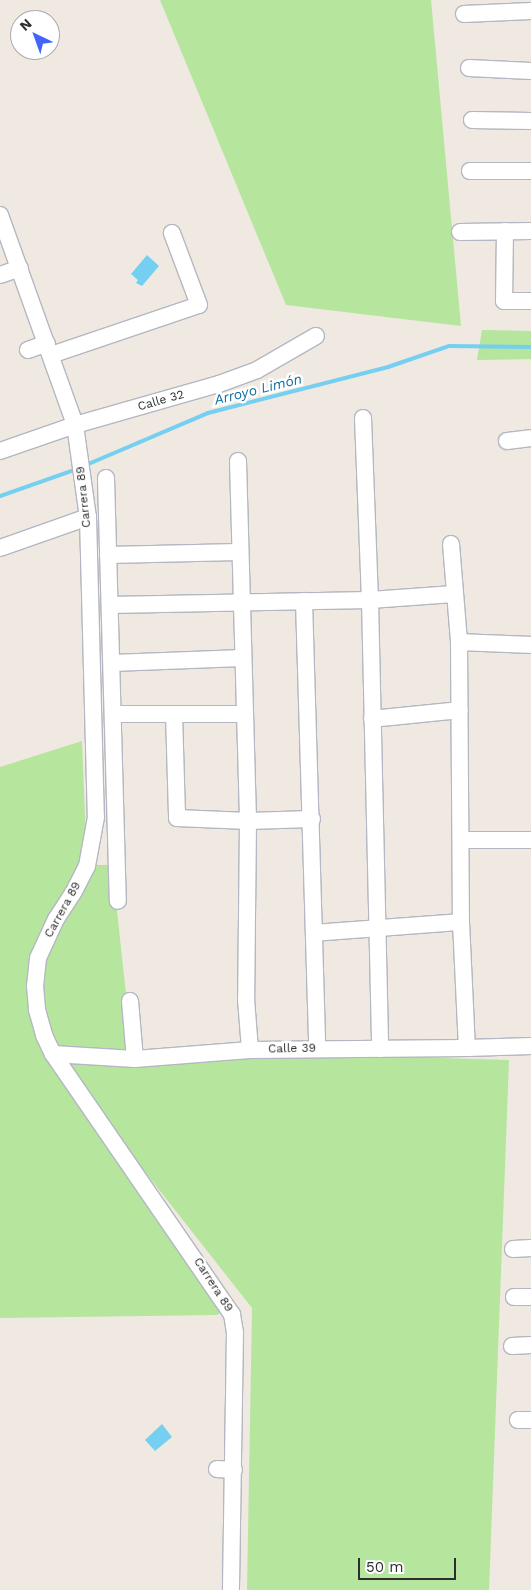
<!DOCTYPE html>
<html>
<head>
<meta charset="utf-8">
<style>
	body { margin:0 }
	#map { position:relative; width:531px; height:1590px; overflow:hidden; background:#efe9e1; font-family:"Work Sans",sans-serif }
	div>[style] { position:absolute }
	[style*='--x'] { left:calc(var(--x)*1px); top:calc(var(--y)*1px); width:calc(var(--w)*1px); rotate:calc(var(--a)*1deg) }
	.green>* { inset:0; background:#b6e59e }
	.water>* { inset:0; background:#75cff0 }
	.stream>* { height:4px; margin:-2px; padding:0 2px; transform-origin:2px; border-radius:2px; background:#75cff0 }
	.roads { filter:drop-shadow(1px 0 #b4b7c1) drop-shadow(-1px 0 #b4b7c1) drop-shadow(0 1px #b4b7c1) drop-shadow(0 -1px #b4b7c1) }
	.minor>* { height:16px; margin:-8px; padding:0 8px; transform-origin:8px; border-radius:8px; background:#fff }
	span { translate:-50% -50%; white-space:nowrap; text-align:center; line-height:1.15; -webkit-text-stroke:5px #fff; paint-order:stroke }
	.street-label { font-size:12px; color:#2e2e2e }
	.water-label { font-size:14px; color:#0d6fa3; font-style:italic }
	.north { position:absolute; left:10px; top:10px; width:50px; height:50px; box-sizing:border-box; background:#fff; border:1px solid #ababab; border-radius:50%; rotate:318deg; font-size:14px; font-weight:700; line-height:20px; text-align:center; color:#2e2e2e }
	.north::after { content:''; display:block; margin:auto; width:18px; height:22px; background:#4264fb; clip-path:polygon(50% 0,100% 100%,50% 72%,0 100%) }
	.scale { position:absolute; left:358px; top:1558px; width:98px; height:22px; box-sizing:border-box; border:2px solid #2e2e2e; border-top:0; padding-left:6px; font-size:15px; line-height:18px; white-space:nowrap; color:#2e2e2e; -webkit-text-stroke:4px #fff; paint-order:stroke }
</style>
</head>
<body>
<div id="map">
	<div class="green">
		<i style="clip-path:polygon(160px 0,431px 0,461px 326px,286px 305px)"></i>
		<i style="clip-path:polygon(482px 330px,531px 331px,531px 359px,477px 360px)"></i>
		<i style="clip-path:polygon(82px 741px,87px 865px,112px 865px,132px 1049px,509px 1060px,489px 1590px,247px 1590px,252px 1308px,72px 1079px,229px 1307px,217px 1315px,0 1318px,0 767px)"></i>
	</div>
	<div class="water">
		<i style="clip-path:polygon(147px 255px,159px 266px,142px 286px,136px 283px,138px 280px,131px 274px)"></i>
		<i style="clip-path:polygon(162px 1424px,172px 1437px,155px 1451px,145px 1440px)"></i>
	</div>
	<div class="stream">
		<i style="--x:86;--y:465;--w:133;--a:-23.1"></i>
		<i style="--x:208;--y:413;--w:186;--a:-14.3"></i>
		<i style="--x:388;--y:367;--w:65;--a:-19"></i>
		<i style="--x:449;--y:346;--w:82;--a:0.7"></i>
		<i style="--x:0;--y:496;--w:82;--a:-19.3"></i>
	</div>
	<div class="roads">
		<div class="minor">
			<i style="--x:464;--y:14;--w:67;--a:-2.6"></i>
			<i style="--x:469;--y:68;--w:62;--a:2.8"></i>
			<i style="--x:472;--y:120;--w:59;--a:1"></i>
			<i style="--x:470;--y:171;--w:61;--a:0"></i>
			<i style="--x:0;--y:215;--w:223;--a:70.3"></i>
			<i style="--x:75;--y:425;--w:93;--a:82"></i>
			<i style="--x:88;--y:517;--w:300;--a:88.5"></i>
			<i style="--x:96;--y:817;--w:50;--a:100.4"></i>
			<i style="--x:87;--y:866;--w:30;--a:117"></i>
			<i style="--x:73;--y:893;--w:31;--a:123"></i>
			<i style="--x:56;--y:919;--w:43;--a:114.8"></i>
			<i style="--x:38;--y:958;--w:28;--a:96"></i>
			<i style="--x:35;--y:986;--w:24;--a:85"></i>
			<i style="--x:37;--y:1010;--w:26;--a:74"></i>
			<i style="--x:44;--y:1035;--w:21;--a:65"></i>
			<i style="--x:53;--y:1054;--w:316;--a:55.5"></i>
			<i style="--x:232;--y:1314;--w:18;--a:81"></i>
			<i style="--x:235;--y:1332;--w:258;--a:90.9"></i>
			<i style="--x:505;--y:231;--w:70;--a:90.8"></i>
			<i style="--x:504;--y:301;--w:27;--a:0"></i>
			<i style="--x:460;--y:232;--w:71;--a:-0.8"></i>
			<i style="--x:0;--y:275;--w:21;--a:-19"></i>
			<i style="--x:28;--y:350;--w:20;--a:-20"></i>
			<i style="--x:51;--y:355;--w:156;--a:-18.7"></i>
			<i style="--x:199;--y:305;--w:77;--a:-110.6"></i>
			<i style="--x:363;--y:418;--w:182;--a:87.8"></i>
			<i style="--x:370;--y:600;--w:449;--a:88.7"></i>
			<i style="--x:507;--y:441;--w:24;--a:-7"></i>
			<i style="--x:0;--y:451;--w:79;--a:-19.1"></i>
			<i style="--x:75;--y:425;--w:150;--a:-15.9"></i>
			<i style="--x:219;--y:384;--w:40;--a:-20.2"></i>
			<i style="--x:257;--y:370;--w:68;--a:-30"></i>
			<i style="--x:238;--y:461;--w:360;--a:88.4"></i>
			<i style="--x:248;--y:821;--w:178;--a:90.6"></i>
			<i style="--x:246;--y:999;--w:51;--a:85.5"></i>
			<i style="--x:106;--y:478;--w:423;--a:88.4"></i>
			<i style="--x:451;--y:544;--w:98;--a:85.3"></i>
			<i style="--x:459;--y:642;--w:280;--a:89.6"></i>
			<i style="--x:461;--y:922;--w:126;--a:87.3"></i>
			<i style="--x:0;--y:548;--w:93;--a:-19.4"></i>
			<i style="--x:108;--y:555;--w:131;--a:-1.3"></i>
			<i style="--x:304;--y:601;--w:448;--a:88.3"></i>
			<i style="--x:110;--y:605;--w:260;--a:-1.1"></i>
			<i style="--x:370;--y:600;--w:84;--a:-4.1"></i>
			<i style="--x:459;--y:642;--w:72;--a:2.4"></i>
			<i style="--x:112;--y:663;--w:131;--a:-2.2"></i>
			<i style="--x:114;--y:714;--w:130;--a:0"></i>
			<i style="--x:174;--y:714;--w:104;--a:88.3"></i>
			<i style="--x:177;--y:818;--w:71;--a:2.4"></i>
			<i style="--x:248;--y:821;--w:64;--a:-1.8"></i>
			<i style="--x:372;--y:719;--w:88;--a:-5.8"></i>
			<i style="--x:462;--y:840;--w:69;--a:0"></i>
			<i style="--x:314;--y:933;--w:147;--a:-4.3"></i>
			<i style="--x:130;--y:1001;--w:58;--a:85.1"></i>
			<i style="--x:53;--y:1054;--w:82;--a:3.5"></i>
			<i style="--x:135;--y:1059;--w:115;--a:-4.5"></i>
			<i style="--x:250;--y:1050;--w:217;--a:-0.5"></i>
			<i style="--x:467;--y:1048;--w:64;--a:-1.8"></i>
			<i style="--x:513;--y:1249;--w:18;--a:-3"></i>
			<i style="--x:514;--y:1297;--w:17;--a:0"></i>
			<i style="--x:512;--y:1346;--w:19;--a:-3"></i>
			<i style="--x:518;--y:1420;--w:13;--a:0"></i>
			<i style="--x:217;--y:1469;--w:17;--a:3"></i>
		</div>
	</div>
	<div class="street-label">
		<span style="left:161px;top:401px;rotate:-16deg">Calle 32</span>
		<span style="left:84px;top:497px;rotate:-96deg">Carrera 89</span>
		<span style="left:63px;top:910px;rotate:-61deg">Carrera 89</span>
		<span style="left:292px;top:1049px;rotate:-1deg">Calle 39</span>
		<span style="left:213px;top:1285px;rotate:57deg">Carrera 89</span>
	</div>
	<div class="water-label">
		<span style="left:258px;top:389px;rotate:-14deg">Arroyo Limón</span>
	</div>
	<div class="north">N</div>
	<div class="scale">50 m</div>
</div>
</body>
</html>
